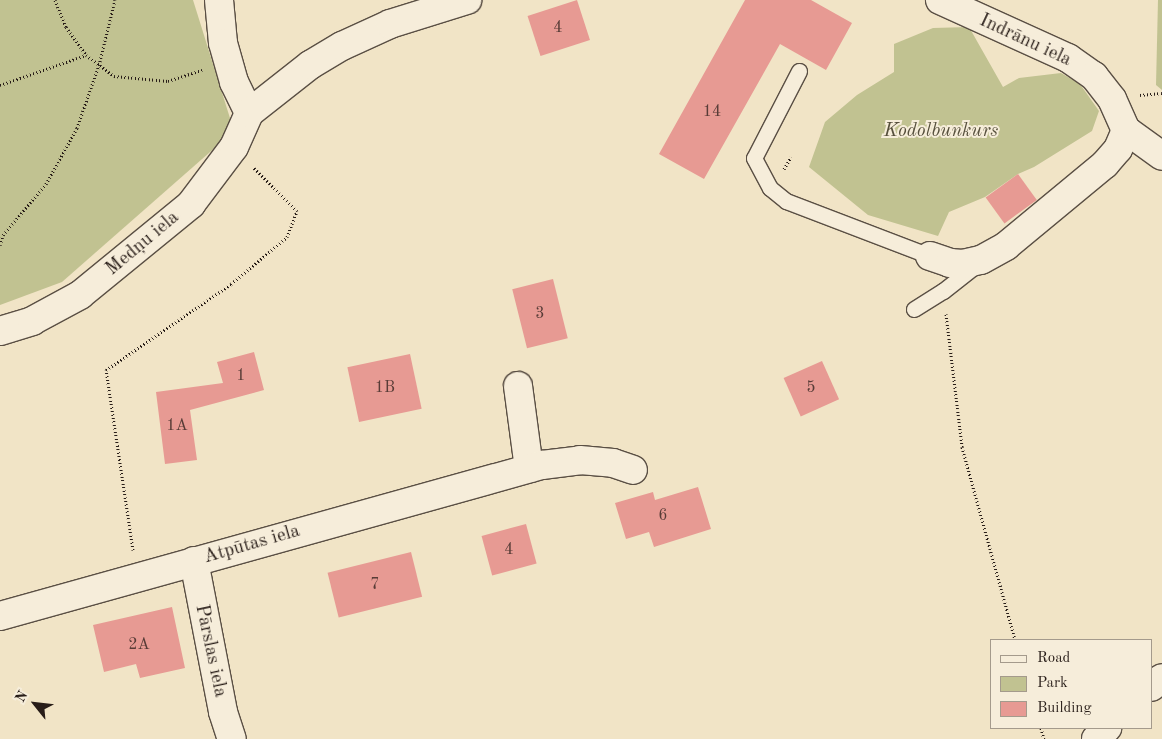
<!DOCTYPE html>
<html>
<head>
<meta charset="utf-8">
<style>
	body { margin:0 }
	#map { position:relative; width:1162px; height:739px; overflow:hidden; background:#f1e4c6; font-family:"Old Standard TT",serif }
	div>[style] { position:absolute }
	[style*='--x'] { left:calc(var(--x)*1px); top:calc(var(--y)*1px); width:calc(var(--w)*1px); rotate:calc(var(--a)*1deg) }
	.green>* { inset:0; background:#c1c291 }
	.building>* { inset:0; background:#e79a93; transform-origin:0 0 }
	.path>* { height:3px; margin-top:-1.5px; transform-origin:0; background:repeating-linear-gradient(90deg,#281d18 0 1px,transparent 0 3.5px) }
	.roads { filter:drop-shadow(1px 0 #5a4f44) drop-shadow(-1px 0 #5a4f44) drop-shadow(0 1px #5a4f44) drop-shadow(0 -1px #5a4f44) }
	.service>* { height:15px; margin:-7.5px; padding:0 7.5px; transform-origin:7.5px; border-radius:7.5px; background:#f6edda }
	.minor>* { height:28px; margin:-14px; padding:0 14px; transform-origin:14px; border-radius:14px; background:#f6edda }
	span { translate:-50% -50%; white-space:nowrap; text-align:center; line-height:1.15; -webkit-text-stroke:4px #f6edda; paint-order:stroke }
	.number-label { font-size:16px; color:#583c37 }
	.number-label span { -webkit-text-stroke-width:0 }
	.street-label { font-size:19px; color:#281d18 }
	.park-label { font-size:19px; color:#564f3c; font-style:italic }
	.legend { position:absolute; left:990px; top:639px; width:162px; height:90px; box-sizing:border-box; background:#f6edda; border:1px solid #a49a8c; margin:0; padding:6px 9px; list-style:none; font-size:15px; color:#281d18 }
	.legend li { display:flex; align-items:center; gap:10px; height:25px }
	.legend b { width:25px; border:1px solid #a49a8c }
	.north { position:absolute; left:10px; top:679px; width:50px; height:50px; -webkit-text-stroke:4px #f6edda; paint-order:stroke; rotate:299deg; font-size:14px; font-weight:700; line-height:20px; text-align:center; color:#281d18 }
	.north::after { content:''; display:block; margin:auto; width:18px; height:22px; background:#281d18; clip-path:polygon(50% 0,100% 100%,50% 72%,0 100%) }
</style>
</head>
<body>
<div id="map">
	<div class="green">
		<i style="clip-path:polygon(0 0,193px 0,234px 131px,62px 282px,0 305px)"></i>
		<i style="clip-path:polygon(1158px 0,1162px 0,1162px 90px,1156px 85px)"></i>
		<i style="clip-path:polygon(969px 27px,1003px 87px,1019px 78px,1061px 73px,1080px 84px,1099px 111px,1092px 131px,1034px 167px,1018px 174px,985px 197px,949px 212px,938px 236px,868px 215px,809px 167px,825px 122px,857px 95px,894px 72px,894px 44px,933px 28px)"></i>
	</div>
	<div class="building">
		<i style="left:577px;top:0;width:42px;height:52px;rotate:72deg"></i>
		<i style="clip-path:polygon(745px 0,811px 0,852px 23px,826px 70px,780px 44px,704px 179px,659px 154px)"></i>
		<i style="left:1018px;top:174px;width:32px;height:40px;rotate:54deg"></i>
		<i style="left:553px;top:279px;width:61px;height:42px;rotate:76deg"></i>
		<i style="clip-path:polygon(254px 352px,264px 390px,190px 410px,197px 460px,165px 464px,156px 392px,223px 383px,217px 362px)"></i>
		<i style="left:410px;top:354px;width:56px;height:64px;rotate:78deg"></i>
		<i style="left:822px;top:361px;width:42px;height:42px;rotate:66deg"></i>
		<i style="clip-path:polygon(698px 487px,711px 529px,654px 547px,649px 532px,626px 539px,615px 503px,653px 492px,655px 500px)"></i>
		<i style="left:526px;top:524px;width:41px;height:46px;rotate:75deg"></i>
		<i style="left:411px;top:552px;width:46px;height:86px;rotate:76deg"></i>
		<i style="clip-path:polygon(172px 607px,185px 668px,140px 678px,136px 664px,104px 672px,93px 625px)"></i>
	</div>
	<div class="path">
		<i style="--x:55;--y:0;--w:29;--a:68"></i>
		<i style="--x:66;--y:27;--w:34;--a:54"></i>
		<i style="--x:86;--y:55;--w:35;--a:37"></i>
		<i style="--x:114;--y:76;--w:54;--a:5.3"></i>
		<i style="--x:168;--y:81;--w:36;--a:-18"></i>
		<i style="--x:0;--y:85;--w:91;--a:-19.2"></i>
		<i style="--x:1140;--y:95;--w:22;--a:-5"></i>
		<i style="--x:784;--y:169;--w:14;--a:-60"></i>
		<i style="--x:0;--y:245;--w:10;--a:-73"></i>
		<i style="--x:3;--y:235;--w:67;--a:-49.9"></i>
		<i style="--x:46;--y:184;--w:64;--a:-61"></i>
		<i style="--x:77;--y:128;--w:67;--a:-70.8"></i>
		<i style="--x:99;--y:65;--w:67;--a:-76.2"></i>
		<i style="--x:946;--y:314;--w:134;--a:83.1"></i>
		<i style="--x:962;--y:447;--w:200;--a:74.6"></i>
		<i style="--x:133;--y:550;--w:182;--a:-98.5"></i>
		<i style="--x:106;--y:370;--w:152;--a:-34.5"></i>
		<i style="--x:231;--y:284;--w:73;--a:-40"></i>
		<i style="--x:287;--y:237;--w:28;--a:-69"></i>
		<i style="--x:297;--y:211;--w:62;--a:-135"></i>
		<i style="--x:1041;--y:728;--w:11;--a:75"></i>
	</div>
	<div class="roads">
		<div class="service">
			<i style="--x:799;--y:71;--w:98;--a:117.3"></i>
			<i style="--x:754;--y:158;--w:34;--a:62"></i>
			<i style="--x:770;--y:188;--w:21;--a:39"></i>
			<i style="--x:786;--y:201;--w:154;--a:20.9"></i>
			<i style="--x:914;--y:309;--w:34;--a:-32"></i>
			<i style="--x:943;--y:291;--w:42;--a:-38.2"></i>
		</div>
		<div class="minor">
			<i style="--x:219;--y:0;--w:43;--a:84.7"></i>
			<i style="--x:223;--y:43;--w:41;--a:74.2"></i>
			<i style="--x:234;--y:82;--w:34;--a:64"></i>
			<i style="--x:940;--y:0;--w:141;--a:24.4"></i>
			<i style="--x:1068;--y:58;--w:32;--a:35"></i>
			<i style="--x:1094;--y:76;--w:29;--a:52"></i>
			<i style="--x:1112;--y:99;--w:34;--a:66"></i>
			<i style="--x:1126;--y:130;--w:44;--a:35.8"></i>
			<i style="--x:930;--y:256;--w:21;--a:19"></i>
			<i style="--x:950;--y:263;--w:13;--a:4"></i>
			<i style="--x:963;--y:264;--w:18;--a:-13"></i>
			<i style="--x:981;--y:260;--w:29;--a:-29"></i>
			<i style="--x:1006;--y:246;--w:129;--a:-39.6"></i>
			<i style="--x:1105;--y:164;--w:20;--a:-49"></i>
			<i style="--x:1118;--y:149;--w:21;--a:-67"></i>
			<i style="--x:0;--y:331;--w:34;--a:-17"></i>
			<i style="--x:32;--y:321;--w:55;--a:-28.4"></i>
			<i style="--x:80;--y:295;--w:144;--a:-39.3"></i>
			<i style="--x:191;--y:204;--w:71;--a:-53"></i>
			<i style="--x:234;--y:147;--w:37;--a:-66"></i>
			<i style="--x:249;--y:113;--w:78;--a:-38.2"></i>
			<i style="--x:310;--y:65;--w:37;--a:-31"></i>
			<i style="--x:342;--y:46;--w:53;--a:-24.6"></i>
			<i style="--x:390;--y:24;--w:81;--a:-17.3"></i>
			<i style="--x:518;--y:386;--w:83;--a:82.4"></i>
			<i style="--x:194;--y:561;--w:154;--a:79.1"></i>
			<i style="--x:223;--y:712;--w:28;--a:72"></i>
			<i style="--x:0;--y:616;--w:563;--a:-15.57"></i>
			<i style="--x:542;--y:465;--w:38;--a:-7"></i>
			<i style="--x:580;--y:460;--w:33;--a:5"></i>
			<i style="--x:613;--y:463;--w:21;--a:19"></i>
			<i style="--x:1151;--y:687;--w:14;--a:-39"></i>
			<i style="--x:1096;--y:739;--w:16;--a:-45"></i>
		</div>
	</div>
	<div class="number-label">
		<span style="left:558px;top:28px">4</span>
		<span style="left:712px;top:112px">14</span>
		<span style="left:540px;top:314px">3</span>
		<span style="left:241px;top:376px">1</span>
		<span style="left:385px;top:388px">1B</span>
		<span style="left:811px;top:388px">5</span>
		<span style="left:177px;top:426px">1A</span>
		<span style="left:663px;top:516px">6</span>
		<span style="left:509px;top:550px">4</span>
		<span style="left:375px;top:585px">7</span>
		<span style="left:139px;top:645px">2A</span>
	</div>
	<div class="street-label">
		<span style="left:1025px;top:41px;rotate:25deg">Indrānu iela</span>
		<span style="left:143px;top:244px;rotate:-40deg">Medņu iela</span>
		<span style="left:252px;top:545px;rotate:-16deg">Atpūtas iela</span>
		<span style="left:210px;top:651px;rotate:78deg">Pārslas iela</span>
	</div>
	<div class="park-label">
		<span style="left:941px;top:132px">Kodolbunkurs</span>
	</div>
	<ul class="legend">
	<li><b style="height:6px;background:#f6edda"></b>Road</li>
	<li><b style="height:14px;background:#c1c291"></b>Park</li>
	<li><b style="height:14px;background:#e79a93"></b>Building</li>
	</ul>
	<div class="north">N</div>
</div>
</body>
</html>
